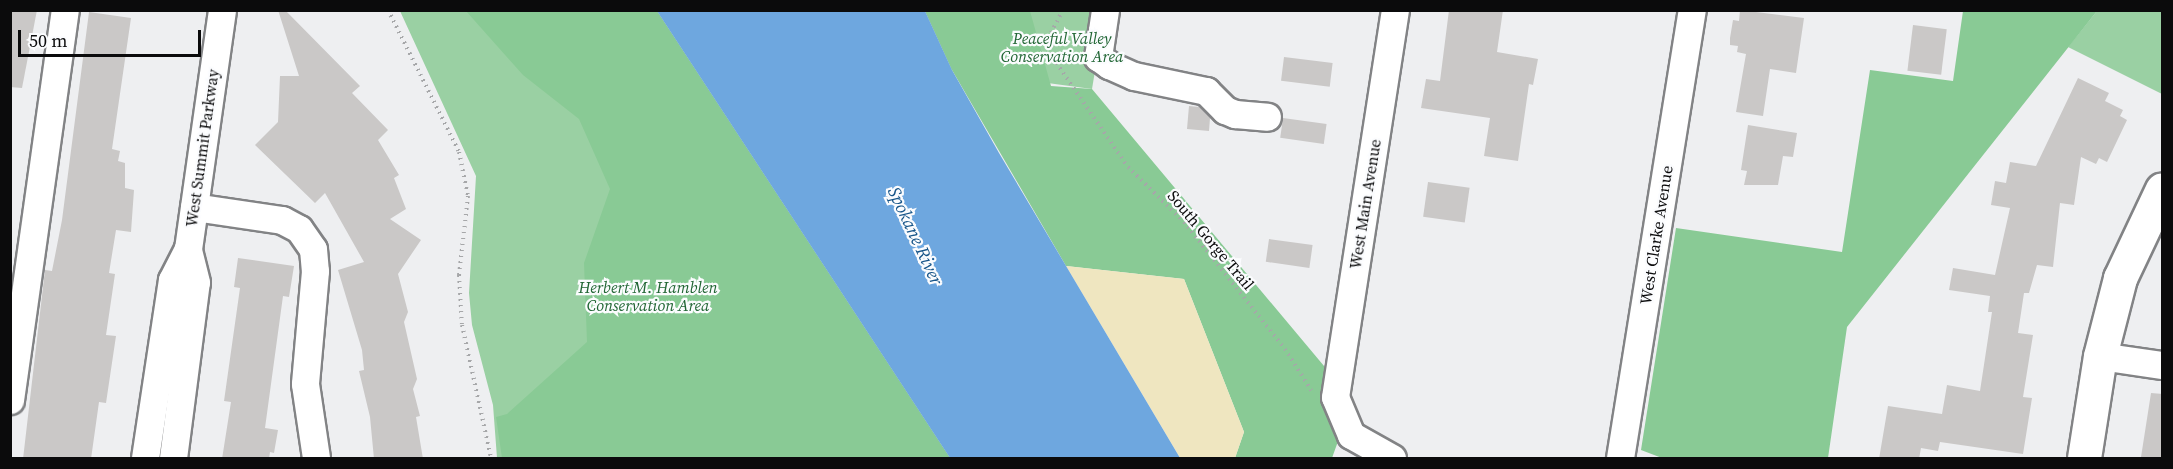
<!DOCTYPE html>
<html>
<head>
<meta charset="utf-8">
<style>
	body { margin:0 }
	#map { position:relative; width:2173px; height:469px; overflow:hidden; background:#eeeff1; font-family:"Source Serif 4",serif }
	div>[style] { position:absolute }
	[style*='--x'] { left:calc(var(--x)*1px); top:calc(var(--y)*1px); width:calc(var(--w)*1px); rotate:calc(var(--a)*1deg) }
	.green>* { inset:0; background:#9ad0a3 }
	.forest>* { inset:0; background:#89ca95 }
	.sand>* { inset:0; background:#efe6c0 }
	.water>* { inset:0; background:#6ea7df }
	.building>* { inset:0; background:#cac8c7; transform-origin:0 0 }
	.path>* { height:4px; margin-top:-2px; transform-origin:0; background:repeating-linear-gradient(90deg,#a6a7a9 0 1.5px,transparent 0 6px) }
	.roads { filter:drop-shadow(2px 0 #828385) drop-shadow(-2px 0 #828385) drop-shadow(0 2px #828385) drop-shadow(0 -2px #828385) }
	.minor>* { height:27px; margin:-13.5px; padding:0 13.5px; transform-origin:13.5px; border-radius:13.5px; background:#fff }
	.major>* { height:33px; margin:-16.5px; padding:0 16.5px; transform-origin:16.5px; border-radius:16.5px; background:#fff }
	span { translate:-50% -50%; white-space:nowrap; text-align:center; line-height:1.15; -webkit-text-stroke:4.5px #fbfcfe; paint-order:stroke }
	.park-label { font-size:16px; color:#216634; font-style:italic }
	.street-label { font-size:16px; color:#0b0b0c }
	.water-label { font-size:18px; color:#175589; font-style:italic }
	.frame { position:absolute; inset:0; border:12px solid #0b0b0c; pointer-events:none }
	.scale { position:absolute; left:18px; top:30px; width:183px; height:27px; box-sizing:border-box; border:3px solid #0b0b0c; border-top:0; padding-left:8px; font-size:18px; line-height:21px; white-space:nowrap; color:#0b0b0c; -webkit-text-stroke:4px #fbfcfe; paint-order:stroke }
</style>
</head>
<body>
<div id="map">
	<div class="green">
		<i style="clip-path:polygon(400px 11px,657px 11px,950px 458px,497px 458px,493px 405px,472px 325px,469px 293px,476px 176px)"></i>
		<i style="clip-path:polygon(925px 11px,1105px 11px,1092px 89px,952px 70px)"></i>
		<i style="clip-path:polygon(2097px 11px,2162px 11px,2162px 94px,2068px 47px)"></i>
	</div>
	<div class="forest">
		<i style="clip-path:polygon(466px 11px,657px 11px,950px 458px,502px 458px,496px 417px,507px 414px,587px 342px,584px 263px,610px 189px,579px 119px,523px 75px)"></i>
		<i style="clip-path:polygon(925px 11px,1030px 11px,1051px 86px,1092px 89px,1324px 366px,1327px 398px,1341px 433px,1332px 458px,1235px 458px,1244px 432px,1184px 279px,1066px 266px,952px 70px)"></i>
		<i style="clip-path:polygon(1963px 11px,2097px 11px,1847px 327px,1828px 458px,1662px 458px,1641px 450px,1676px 228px,1842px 252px,1870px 70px,1953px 81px)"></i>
	</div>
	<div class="sand">
		<i style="clip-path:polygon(1066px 266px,1184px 279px,1244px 432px,1235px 458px,1180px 458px)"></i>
	</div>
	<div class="water">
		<i style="clip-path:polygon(657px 11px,925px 11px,952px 70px,999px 153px,1180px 458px,950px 458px)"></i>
	</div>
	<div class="building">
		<i style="clip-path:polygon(10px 10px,37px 10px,22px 88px,10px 87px)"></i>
		<i style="clip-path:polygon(278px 10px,285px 10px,360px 86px,352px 93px,388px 130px,378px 140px,399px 175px,394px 178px,406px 209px,390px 219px,421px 240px,398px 274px,408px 312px,404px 322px,417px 379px,413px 389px,420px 416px,416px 417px,423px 459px,374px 459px,370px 417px,359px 371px,364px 370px,362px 350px,338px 270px,364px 262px,325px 193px,315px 203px,255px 145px,278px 122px,280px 76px,299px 76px)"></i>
		<i style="clip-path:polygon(1449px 10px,1503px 10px,1497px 52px,1538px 59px,1533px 85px,1529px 84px,1518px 161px,1484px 156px,1490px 118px,1421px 108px,1426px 79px,1440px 81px)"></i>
		<i style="clip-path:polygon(1740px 10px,1804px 18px,1796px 73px,1770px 69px,1763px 116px,1736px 112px,1746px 54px,1737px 52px,1738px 46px,1730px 45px,1730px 38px,1733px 20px,1739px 21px)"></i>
		<i style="clip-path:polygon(89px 12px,131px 18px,112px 149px,120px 151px,118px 161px,125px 163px,125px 188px,134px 190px,131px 232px,116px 230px,109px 273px,115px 274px,106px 335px,116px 336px,106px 403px,99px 402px,91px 459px,23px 459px,45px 270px,52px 271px,62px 220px)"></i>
		<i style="left:1913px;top:25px;width:34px;height:46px;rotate:7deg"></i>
		<i style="left:1284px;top:57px;width:49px;height:24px;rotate:7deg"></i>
		<i style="clip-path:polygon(2078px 78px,2109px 93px,2105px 101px,2123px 110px,2120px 116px,2127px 120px,2107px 162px,2099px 158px,2096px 164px,2081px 157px,2074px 205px,2060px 203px,2053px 267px,2037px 265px,2029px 293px,2024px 293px,2018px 333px,2033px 335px,2023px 397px,2032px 398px,2023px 454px,1940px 442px,1938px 451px,1921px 448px,1919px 459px,1879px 459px,1888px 406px,1942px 414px,1947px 385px,1980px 391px,1992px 312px,1988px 312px,1990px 296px,1949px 290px,1953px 268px,1995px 275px,2010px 208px,1991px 205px,1995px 181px,2006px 183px,2010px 162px,2036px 166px)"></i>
		<i style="clip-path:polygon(1189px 106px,1199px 107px,1210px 118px,1209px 131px,1187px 129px)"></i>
		<i style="left:1283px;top:118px;width:44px;height:20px;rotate:8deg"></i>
		<i style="clip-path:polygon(1748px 125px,1797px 133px,1793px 157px,1783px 156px,1778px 185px,1744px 185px,1747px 171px,1741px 170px)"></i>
		<i style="left:1428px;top:182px;width:42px;height:35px;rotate:8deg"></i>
		<i style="left:1269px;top:239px;width:44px;height:23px;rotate:8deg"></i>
		<i style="clip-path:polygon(238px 258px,294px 266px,289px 297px,283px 296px,265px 428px,278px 430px,274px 453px,270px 452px,269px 459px,222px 459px,231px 402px,224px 401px,240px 288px,234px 287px)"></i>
		<i style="clip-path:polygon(2151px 393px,2163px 394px,2163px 459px,2141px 457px)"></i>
	</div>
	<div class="path">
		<i style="--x:388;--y:10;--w:159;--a:63.4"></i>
		<i style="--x:459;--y:152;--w:45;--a:78.4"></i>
		<i style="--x:468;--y:196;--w:80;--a:96.5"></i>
		<i style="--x:459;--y:275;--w:50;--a:86.6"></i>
		<i style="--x:462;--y:325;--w:136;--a:77.7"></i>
		<i style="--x:1063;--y:10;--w:27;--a:118"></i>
		<i style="--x:1050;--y:34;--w:24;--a:83"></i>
		<i style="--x:1053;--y:58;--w:132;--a:55.5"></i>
		<i style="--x:1128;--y:167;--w:78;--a:44.5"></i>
		<i style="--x:1184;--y:222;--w:162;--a:51.5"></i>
		<i style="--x:1285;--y:349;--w:49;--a:57.6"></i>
	</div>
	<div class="roads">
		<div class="minor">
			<i style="--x:1105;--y:10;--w:48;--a:98.5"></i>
			<i style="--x:1098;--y:57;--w:14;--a:36"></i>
			<i style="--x:1109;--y:65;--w:27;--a:24"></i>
			<i style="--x:1134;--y:76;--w:74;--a:11.8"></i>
			<i style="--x:1206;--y:91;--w:27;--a:45"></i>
			<i style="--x:1225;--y:110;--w:11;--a:22"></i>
			<i style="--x:1235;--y:114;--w:32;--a:5"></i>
			<i style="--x:194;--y:207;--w:89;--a:8.4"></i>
			<i style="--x:282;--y:220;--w:19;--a:28"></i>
			<i style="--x:299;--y:229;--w:24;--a:55"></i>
			<i style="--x:313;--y:249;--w:22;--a:85"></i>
			<i style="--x:315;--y:271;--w:113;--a:95.1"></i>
			<i style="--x:305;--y:384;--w:75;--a:81.5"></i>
			<i style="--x:2100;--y:356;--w:63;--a:8.3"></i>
			<i style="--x:10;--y:400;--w:394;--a:-82"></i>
			<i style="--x:145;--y:458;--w:180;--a:-81.4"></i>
			<i style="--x:172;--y:280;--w:35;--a:-63"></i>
			<i style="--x:188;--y:249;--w:241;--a:-81.9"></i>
			<i style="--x:173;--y:458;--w:177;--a:-82.6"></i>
			<i style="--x:196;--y:282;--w:34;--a:-104"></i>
			<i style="--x:1392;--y:458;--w:47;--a:-150.7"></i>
			<i style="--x:1351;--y:435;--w:41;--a:-112.8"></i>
			<i style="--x:1335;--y:397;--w:392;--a:-81.2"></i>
			<i style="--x:1620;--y:458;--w:454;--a:-80.9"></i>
		</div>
		<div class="major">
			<i style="--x:2084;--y:458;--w:103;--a:-81.1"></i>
			<i style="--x:2100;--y:356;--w:81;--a:-75.6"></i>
			<i style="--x:2120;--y:278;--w:98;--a:-64.7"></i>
		</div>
	</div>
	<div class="park-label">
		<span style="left:1062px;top:47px">Peaceful Valley<br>Conservation Area</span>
		<span style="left:648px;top:296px">Herbert M. Hamblen<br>Conservation Area</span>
	</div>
	<div class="street-label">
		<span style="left:202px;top:148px;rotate:-82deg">West Summit Parkway</span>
		<span style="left:1365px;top:204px;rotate:-81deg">West Main Avenue</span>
		<span style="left:1656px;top:235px;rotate:-81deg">West Clarke Avenue</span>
		<span style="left:1211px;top:240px;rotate:50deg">South Gorge Trail</span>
	</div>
	<div class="water-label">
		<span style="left:915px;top:236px;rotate:65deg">Spokane River</span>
	</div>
	<div class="frame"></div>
	<div class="scale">50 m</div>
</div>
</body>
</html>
